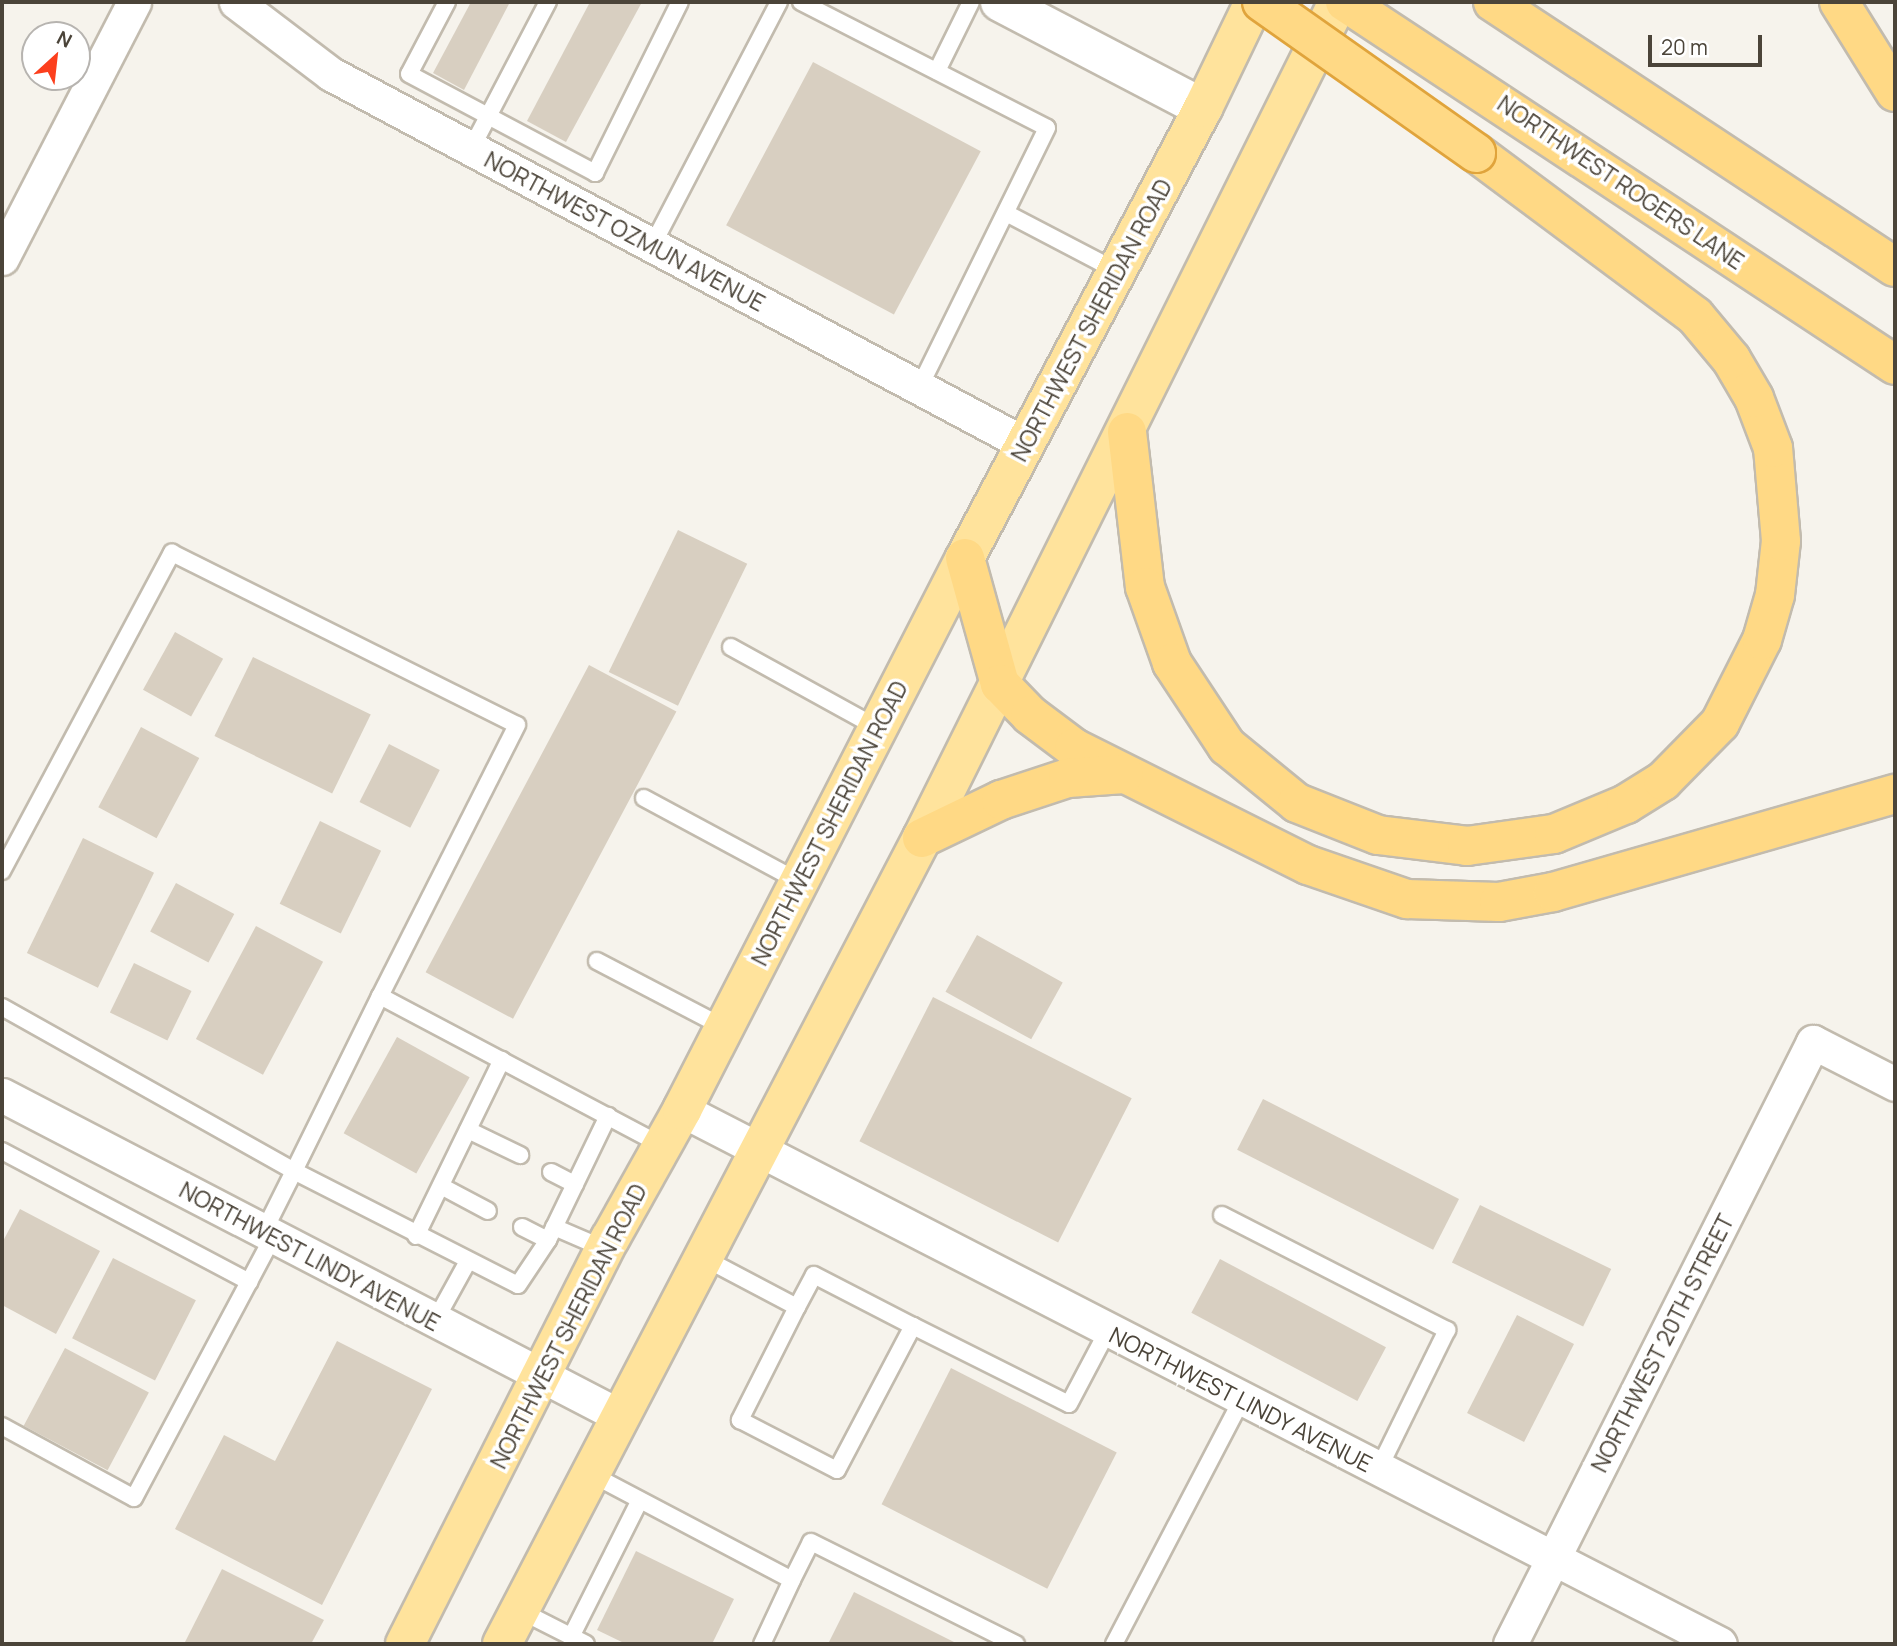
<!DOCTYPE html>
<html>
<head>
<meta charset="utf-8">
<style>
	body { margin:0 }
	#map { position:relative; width:1897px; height:1646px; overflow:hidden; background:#f6f3ec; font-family:Manrope,sans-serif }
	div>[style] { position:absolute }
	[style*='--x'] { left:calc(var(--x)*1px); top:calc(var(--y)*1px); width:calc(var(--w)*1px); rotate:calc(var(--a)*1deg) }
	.building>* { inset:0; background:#d8cfc1; transform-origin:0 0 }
	.roads { filter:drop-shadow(2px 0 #c2bbae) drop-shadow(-2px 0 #c2bbae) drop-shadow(0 2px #c2bbae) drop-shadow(0 -2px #c2bbae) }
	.service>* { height:16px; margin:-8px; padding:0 8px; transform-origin:8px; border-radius:8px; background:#fff }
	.minor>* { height:33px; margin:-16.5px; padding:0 16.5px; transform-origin:16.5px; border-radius:16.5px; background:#fff }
	.tertiary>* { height:38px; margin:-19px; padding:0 19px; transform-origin:19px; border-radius:19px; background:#fff }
	.primary>* { height:38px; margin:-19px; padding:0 19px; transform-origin:19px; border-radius:19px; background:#ffe39c }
	.trunk>* { height:38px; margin:-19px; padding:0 19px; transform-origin:19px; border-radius:19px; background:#ffd985 }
	.bridges { filter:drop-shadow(2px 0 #e0a43c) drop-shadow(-2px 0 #e0a43c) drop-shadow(0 2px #e0a43c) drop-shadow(0 -2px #e0a43c) }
	.trunk-bridge>* { height:38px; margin:-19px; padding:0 19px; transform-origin:19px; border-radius:19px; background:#ffd985 }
	span { translate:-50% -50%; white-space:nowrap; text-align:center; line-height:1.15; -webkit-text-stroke:7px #fff; paint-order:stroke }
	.street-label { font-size:23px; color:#4b4439 }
	.frame { position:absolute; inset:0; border:4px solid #4b4439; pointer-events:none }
	.north { position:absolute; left:21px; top:21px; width:70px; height:70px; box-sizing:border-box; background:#fff; border:2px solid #b7b4b0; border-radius:50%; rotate:27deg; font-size:19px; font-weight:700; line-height:28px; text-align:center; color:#4b4439 }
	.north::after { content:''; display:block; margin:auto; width:24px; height:32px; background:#fc3f1d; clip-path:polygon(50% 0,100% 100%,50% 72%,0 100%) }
	.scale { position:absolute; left:1648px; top:35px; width:114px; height:32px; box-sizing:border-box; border:4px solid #4b4439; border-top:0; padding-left:9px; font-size:21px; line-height:24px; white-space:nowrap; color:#4b4439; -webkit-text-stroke:5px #fff; paint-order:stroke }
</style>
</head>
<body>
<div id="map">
	<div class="building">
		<i style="clip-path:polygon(471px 2px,510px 2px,464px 90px,433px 73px)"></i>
		<i style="clip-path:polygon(590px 2px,642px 2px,566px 142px,527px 121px)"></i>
		<i style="left:813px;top:62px;width:190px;height:185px;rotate:28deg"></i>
		<i style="left:678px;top:530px;width:77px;height:158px;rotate:26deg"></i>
		<i style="left:175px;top:632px;width:55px;height:66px;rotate:29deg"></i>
		<i style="left:253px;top:657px;width:131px;height:88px;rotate:26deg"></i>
		<i style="left:589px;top:665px;width:99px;height:348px;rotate:28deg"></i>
		<i style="left:141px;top:727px;width:66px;height:91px;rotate:28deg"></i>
		<i style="left:389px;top:744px;width:57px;height:65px;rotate:27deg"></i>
		<i style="left:320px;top:821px;width:68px;height:92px;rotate:26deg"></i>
		<i style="left:83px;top:838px;width:79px;height:128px;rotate:26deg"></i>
		<i style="left:176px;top:883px;width:66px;height:55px;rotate:28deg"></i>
		<i style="left:256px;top:926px;width:76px;height:128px;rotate:28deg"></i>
		<i style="left:977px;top:935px;width:98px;height:65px;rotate:29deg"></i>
		<i style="left:134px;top:963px;width:64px;height:55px;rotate:26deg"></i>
		<i style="left:933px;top:997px;width:223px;height:162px;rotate:27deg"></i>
		<i style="left:397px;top:1037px;width:83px;height:110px;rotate:29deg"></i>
		<i style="left:1263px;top:1099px;width:220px;height:57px;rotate:27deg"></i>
		<i style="left:1480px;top:1205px;width:146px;height:64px;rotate:26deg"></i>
		<i style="clip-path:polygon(20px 1209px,100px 1251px,56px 1334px,2px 1305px,2px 1243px)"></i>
		<i style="left:113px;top:1258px;width:93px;height:90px;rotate:27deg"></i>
		<i style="left:1220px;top:1259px;width:188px;height:61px;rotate:28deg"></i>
		<i style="left:1517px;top:1315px;width:64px;height:110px;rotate:27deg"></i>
		<i style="clip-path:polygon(337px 1341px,432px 1389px,322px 1605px,175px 1529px,224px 1435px,275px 1461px)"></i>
		<i style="left:65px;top:1348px;width:95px;height:88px;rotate:28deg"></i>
		<i style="left:951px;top:1368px;width:186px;height:153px;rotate:27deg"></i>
		<i style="clip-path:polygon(636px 1551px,734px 1599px,712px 1644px,626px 1644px,597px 1630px)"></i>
		<i style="clip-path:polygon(222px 1569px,324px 1620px,311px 1644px,184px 1644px)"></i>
		<i style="clip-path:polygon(854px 1592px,958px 1644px,828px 1644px)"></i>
	</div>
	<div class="roads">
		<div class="service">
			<i style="--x:447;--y:2;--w:81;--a:117.8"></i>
			<i style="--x:409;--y:74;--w:211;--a:28"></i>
			<i style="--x:595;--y:173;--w:191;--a:-63.6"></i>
			<i style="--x:801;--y:2;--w:276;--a:27.1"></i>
			<i style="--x:1047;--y:128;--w:290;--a:116.2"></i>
			<i style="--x:937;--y:71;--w:77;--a:-63.8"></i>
			<i style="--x:471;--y:149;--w:166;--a:-62.4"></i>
			<i style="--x:1006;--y:213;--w:125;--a:27.6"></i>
			<i style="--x:652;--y:246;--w:275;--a:-62.5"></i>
			<i style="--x:731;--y:647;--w:168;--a:28.9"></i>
			<i style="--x:644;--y:798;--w:177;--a:28.3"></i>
			<i style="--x:2;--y:871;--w:361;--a:-61.9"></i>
			<i style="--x:172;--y:553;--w:385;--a:26.5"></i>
			<i style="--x:517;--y:725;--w:304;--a:116.8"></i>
			<i style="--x:380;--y:996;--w:320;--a:27.9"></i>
			<i style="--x:597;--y:961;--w:144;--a:27.6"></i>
			<i style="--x:2;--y:1007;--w:335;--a:29.3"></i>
			<i style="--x:294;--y:1171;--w:195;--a:-63.8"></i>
			<i style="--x:468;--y:1130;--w:58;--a:25.7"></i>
			<i style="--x:2;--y:1151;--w:280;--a:27.9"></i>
			<i style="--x:551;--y:1172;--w:27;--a:27"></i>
			<i style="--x:441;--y:1186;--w:53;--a:28"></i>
			<i style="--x:1222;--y:1215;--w:253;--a:27.1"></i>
			<i style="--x:1447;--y:1330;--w:156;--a:116.2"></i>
			<i style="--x:522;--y:1227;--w:29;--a:27"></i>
			<i style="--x:554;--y:1227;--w:56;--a:23.3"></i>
			<i style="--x:264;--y:1231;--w:67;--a:-63.4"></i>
			<i style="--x:294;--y:1171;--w:251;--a:27"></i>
			<i style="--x:518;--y:1285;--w:54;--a:-56.3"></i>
			<i style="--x:548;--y:1240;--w:138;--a:-64.2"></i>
			<i style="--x:416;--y:1236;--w:196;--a:-64"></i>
			<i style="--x:704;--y:1258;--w:105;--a:27.8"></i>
			<i style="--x:797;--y:1307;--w:127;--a:116.8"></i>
			<i style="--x:740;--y:1420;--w:109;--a:27.3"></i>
			<i style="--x:837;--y:1470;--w:163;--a:-62.2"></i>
			<i style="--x:913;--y:1326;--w:174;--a:26.6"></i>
			<i style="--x:1069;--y:1404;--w:84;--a:-62.2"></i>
			<i style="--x:797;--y:1307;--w:36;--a:-62"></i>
			<i style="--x:814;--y:1275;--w:111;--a:27.3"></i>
			<i style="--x:435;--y:1321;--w:66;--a:-61.1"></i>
			<i style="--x:2;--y:1426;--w:150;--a:28.6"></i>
			<i style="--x:134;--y:1498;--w:296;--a:-62"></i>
			<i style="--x:591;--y:1474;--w:227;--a:27.8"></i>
			<i style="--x:792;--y:1580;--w:71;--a:115.1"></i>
			<i style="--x:792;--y:1580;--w:42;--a:-63.4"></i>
			<i style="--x:811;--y:1542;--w:229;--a:26.5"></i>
			<i style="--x:519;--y:1610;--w:75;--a:26.9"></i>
			<i style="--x:571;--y:1637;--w:153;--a:-63.3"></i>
			<i style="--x:1114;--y:1644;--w:276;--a:-62.4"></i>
		</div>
		<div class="minor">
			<i style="--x:236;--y:2;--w:119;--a:37.2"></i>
			<i style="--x:331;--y:74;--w:786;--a:28.06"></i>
			<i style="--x:2;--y:258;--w:288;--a:-62.7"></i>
			<i style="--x:2;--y:1095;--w:694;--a:27.45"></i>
			<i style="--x:682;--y:1110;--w:1167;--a:27.22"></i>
			<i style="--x:1510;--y:1644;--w:674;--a:-63.28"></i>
			<i style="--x:1813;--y:1042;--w:92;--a:27.1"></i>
		</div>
		<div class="tertiary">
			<i style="--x:1000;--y:2;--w:229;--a:27.6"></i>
		</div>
		<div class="primary">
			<i style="--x:405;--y:1644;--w:454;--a:-63.2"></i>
			<i style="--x:610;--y:1239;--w:148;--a:-60.8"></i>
			<i style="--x:682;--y:1110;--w:620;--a:-62.86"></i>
			<i style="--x:965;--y:558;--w:509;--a:-62.13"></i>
			<i style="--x:1203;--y:108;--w:118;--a:-64.3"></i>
			<i style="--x:502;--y:1644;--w:909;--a:-62.48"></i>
			<i style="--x:922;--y:838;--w:934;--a:-63.54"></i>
		</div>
		<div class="trunk">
			<i style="--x:1345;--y:2;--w:659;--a:33.42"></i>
			<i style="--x:1493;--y:2;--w:481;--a:33.4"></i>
			<i style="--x:1839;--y:2;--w:106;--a:58.1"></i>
			<i style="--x:1127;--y:432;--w:156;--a:83.4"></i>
			<i style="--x:1145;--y:587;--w:81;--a:70.4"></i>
			<i style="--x:1172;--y:663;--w:100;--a:56.5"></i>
			<i style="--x:1227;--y:746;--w:90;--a:39.2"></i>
			<i style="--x:1297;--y:803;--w:87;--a:21.6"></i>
			<i style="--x:1378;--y:835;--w:90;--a:7"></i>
			<i style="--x:1467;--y:846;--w:88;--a:-7.9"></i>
			<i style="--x:1554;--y:834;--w:78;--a:-22.6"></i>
			<i style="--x:1626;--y:804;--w:44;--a:-31.9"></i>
			<i style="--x:1663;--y:781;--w:81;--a:-45.5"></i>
			<i style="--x:1720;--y:723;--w:93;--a:-63.2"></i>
			<i style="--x:1762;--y:640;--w:47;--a:-73.9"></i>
			<i style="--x:1775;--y:595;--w:54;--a:-83.7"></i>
			<i style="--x:1781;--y:541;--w:93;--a:-94.9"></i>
			<i style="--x:1773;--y:448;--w:53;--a:-110.8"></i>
			<i style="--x:1754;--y:398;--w:45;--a:-120.5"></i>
			<i style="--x:1731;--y:359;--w:56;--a:-129.9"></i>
			<i style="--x:1695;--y:316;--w:273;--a:-143.3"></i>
			<i style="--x:965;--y:558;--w:131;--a:74.5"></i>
			<i style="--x:1000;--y:684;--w:43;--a:45.9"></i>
			<i style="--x:1030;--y:715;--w:55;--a:36.9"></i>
			<i style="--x:1074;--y:748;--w:262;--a:26.6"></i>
			<i style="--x:1308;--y:865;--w:105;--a:19"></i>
			<i style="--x:1407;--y:899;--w:92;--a:1.9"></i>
			<i style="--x:1499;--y:902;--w:55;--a:-10.5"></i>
			<i style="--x:1553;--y:892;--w:356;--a:-16"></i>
			<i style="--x:922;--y:838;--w:88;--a:-25.7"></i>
			<i style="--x:1001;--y:800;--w:71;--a:-18.2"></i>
			<i style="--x:1068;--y:778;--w:56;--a:-4.1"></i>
		</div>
	</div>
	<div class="bridges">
		<div class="trunk-bridge">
			<i style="--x:1262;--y:2;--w:262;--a:35.2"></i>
		</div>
	</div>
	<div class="street-label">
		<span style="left:1621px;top:182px;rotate:34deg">NORTHWEST ROGERS LANE</span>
		<span style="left:625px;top:231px;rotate:28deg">NORTHWEST OZMUN AVENUE</span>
		<span style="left:1091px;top:320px;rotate:-62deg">NORTHWEST SHERIDAN ROAD</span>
		<span style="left:829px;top:823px;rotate:-63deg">NORTHWEST SHERIDAN ROAD</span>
		<span style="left:310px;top:1256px;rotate:28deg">NORTHWEST LINDY AVENUE</span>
		<span style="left:568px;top:1326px;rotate:-63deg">NORTHWEST SHERIDAN ROAD</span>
		<span style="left:1662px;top:1343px;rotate:-63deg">NORTHWEST 20TH STREET</span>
		<span style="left:1241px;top:1399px;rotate:27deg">NORTHWEST LINDY AVENUE</span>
	</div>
	<div class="frame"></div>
	<div class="north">N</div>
	<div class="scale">20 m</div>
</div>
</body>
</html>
